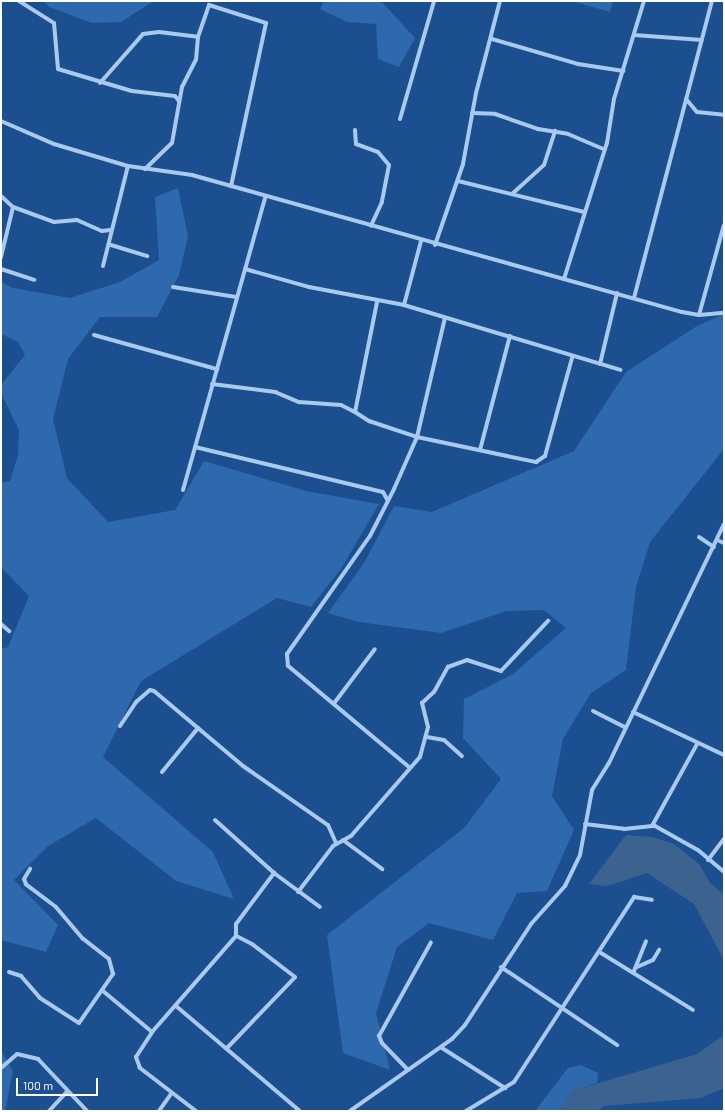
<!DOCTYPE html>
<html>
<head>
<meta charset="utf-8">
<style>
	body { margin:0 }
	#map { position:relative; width:725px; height:1112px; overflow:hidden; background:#1b4f8f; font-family:Barlow,sans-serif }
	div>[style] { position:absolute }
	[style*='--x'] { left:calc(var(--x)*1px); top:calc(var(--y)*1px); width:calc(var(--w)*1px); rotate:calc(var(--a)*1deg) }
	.green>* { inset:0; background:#2e69ad }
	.water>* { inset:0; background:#3c6290 }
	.street>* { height:4px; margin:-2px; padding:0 2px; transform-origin:2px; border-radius:2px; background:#a9c9ee }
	span { translate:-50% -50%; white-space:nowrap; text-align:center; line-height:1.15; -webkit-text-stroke:3px #1b4f8f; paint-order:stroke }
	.frame { position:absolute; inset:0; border:2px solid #fff; pointer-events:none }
	.scale { position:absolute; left:16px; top:1078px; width:82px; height:18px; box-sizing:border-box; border:2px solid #fff; border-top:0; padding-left:5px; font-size:12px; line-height:14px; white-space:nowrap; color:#fff; -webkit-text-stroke:3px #1b4f8f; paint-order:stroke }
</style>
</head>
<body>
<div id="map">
	<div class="green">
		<i style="clip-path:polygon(44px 1px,165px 1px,152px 2px,121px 22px,92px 23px,49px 7px)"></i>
		<i style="clip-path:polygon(324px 1px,381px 1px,415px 38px,399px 67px,378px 59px,376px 24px,347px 22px,320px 9px)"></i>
		<i style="clip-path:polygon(572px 1px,613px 1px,610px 12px)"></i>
		<i style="clip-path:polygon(178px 188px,188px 236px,179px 275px,157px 317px,100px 317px,68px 359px,53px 419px,67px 478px,108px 522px,175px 510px,204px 461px,306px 491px,379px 504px,341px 569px,311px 607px,277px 598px,141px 681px,103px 757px,213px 852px,234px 899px,176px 881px,96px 818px,48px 846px,14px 880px,58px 925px,46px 952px,1px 940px,1px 649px,8px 647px,29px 596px,1px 567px,1px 483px,10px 481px,18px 455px,19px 430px,1px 393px,1px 385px,25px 355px,18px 342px,1px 334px,1px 282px,13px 288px,70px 298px,120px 282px,159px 260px,155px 197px)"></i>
		<i style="clip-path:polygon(724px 314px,724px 449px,650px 542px,636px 587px,626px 670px,591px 693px,563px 739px,552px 796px,574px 830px,547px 891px,517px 893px,493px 940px,429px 923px,397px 947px,376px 1013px,390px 1070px,343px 1053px,327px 935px,464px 828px,501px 779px,463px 738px,464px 699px,513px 674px,566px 628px,544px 610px,506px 611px,441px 633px,359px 622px,328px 613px,364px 563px,394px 506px,432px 512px,574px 451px,626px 372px,697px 326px)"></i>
		<i style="clip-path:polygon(1px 1051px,13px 1071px,5px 1111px,1px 1111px)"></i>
		<i style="clip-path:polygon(581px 1065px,598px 1073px,597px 1083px,572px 1091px,559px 1111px,535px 1111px,568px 1068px)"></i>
	</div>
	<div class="water">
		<i style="clip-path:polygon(626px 835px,653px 837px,674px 844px,700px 865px,710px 883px,724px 894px,724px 960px,694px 904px,647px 873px,607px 886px,589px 884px)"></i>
		<i style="clip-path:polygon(724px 1035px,724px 1088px,701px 1098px,605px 1106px,597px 1111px,559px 1111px,572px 1091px,697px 1054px)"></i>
	</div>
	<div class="street">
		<i style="--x:19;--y:1;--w:41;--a:32.2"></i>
		<i style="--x:54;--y:23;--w:46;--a:85"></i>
		<i style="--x:58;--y:69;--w:77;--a:16.6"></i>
		<i style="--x:132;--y:91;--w:43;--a:6.6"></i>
		<i style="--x:175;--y:96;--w:6;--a:51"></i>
		<i style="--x:634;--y:35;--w:68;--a:4.2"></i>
		<i style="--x:492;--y:39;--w:90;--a:16.2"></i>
		<i style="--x:578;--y:64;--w:46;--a:8.8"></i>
		<i style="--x:100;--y:83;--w:65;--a:-48.7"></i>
		<i style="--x:143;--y:34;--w:16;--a:-7"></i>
		<i style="--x:159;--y:32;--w:39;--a:7"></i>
		<i style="--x:686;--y:99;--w:17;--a:50"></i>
		<i style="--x:697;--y:112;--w:27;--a:6"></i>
		<i style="--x:472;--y:113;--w:23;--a:2"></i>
		<i style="--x:495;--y:114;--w:46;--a:19.2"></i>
		<i style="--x:538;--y:129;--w:30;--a:9"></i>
		<i style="--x:568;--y:134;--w:39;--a:23"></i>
		<i style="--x:400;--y:119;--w:123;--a:-73.9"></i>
		<i style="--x:1;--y:121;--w:58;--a:23.5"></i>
		<i style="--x:54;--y:144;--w:77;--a:16.6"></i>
		<i style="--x:128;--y:166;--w:65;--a:8"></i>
		<i style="--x:192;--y:175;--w:509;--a:15.62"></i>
		<i style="--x:682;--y:312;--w:17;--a:10"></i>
		<i style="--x:699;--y:315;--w:25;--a:-5"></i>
		<i style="--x:355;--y:130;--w:14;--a:86"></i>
		<i style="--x:356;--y:144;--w:23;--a:20"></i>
		<i style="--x:378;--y:152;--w:17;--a:50"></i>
		<i style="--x:389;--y:165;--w:38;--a:101"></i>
		<i style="--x:382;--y:202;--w:26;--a:115"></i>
		<i style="--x:145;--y:169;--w:37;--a:-44"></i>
		<i style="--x:172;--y:143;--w:57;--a:-79.9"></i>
		<i style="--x:182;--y:87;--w:30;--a:-63"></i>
		<i style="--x:196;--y:60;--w:23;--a:-85"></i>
		<i style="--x:198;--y:37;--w:34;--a:-71"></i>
		<i style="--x:209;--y:5;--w:60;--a:17.5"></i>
		<i style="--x:266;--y:23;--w:167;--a:102.1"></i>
		<i style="--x:458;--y:181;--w:130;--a:13.8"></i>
		<i style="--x:512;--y:194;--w:43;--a:-42.2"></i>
		<i style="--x:544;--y:165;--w:36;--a:-72"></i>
		<i style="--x:1;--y:196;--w:16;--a:43"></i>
		<i style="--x:13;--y:207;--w:44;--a:20.1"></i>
		<i style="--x:54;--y:222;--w:23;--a:-5"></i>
		<i style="--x:77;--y:220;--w:27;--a:24"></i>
		<i style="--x:102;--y:231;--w:8;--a:-7"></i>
		<i style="--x:111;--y:245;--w:38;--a:17"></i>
		<i style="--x:435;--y:245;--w:86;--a:-70.9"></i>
		<i style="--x:463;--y:164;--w:72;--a:-79.6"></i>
		<i style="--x:476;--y:93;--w:95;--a:-75.4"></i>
		<i style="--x:1;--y:257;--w:51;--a:-76.5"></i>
		<i style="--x:103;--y:266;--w:103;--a:-76"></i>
		<i style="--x:1;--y:269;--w:35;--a:18"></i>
		<i style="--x:245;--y:269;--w:66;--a:15.7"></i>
		<i style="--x:309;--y:287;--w:97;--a:10.7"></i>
		<i style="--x:404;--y:305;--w:226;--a:16.7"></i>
		<i style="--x:564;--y:279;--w:143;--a:-72.5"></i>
		<i style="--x:607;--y:143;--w:45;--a:-81"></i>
		<i style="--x:614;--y:99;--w:102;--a:-73"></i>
		<i style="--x:173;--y:287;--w:64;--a:9"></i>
		<i style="--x:634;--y:298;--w:307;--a:-75.3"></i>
		<i style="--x:377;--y:302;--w:112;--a:101.3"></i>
		<i style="--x:355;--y:412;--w:17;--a:33"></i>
		<i style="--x:369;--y:421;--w:51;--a:18.4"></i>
		<i style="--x:417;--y:437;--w:122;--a:11.9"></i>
		<i style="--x:536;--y:462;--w:11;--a:-34"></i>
		<i style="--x:545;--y:456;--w:102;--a:-74.6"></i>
		<i style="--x:404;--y:305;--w:66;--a:-75.1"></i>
		<i style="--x:699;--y:315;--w:93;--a:-74.5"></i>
		<i style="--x:94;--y:335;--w:128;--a:15.5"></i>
		<i style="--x:600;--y:364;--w:73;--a:-76.5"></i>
		<i style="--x:212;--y:384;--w:64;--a:7.2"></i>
		<i style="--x:275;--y:392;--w:26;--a:23"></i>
		<i style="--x:299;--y:402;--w:42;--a:4.1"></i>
		<i style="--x:341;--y:405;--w:16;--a:27"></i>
		<i style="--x:195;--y:447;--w:193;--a:13.5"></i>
		<i style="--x:383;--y:492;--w:10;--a:61"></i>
		<i style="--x:480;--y:450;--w:118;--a:-75.3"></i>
		<i style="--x:183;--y:490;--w:303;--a:-74.3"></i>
		<i style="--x:699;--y:537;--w:18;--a:34"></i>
		<i style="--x:717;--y:540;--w:8;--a:23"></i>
		<i style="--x:1;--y:624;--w:11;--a:41"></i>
		<i style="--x:335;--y:702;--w:66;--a:-53"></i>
		<i style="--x:593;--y:711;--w:35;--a:27"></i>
		<i style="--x:633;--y:712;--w:101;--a:25.3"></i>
		<i style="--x:120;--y:726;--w:29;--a:-56"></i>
		<i style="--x:136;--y:702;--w:18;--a:-41"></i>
		<i style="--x:150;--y:690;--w:4;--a:14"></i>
		<i style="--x:154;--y:691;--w:116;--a:40.1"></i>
		<i style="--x:243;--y:766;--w:103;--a:34.8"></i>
		<i style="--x:328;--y:825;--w:20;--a:66"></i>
		<i style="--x:427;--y:737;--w:17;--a:10"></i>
		<i style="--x:444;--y:740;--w:24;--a:42"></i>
		<i style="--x:409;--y:767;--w:158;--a:-140.1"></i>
		<i style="--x:288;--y:666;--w:12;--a:-95"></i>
		<i style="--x:287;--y:654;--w:144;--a:-54.9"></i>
		<i style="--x:370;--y:536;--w:53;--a:-62.9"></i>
		<i style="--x:394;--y:489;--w:57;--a:-66.1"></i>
		<i style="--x:417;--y:437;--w:122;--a:-76.8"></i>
		<i style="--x:162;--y:772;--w:57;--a:-50.7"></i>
		<i style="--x:215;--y:820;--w:79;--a:41.9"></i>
		<i style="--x:585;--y:824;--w:39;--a:7"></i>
		<i style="--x:624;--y:829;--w:31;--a:-6"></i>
		<i style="--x:655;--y:826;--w:49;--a:29.2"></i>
		<i style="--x:698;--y:850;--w:34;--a:40"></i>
		<i style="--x:652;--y:826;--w:94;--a:-61.2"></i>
		<i style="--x:343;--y:840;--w:49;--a:36.6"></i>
		<i style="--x:708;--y:860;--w:26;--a:-53"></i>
		<i style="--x:298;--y:892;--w:58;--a:-52.7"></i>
		<i style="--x:333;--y:846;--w:21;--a:-29"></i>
		<i style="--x:351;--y:836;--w:105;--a:-48.9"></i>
		<i style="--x:420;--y:757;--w:31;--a:-75"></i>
		<i style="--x:428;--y:727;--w:25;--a:-104"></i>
		<i style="--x:422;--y:703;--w:16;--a:-43"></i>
		<i style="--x:434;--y:692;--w:29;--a:-61"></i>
		<i style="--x:448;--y:667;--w:20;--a:-20"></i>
		<i style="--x:467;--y:660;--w:36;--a:18"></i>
		<i style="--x:501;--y:671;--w:69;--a:-46.8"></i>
		<i style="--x:601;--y:953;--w:108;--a:31.8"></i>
		<i style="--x:501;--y:967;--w:140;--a:33.9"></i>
		<i style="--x:637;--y:967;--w:17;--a:-24"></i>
		<i style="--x:653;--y:960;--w:12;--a:-59"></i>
		<i style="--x:634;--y:971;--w:32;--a:-68"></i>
		<i style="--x:9;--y:972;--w:13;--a:18"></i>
		<i style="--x:21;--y:976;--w:29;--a:49"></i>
		<i style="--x:40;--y:998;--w:46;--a:32.7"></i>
		<i style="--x:79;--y:1023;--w:60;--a:-55.2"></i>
		<i style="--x:113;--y:974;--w:16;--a:-105"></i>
		<i style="--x:109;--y:959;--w:33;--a:-142"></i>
		<i style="--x:83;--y:939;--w:42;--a:-130.2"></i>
		<i style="--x:56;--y:907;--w:38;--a:-143"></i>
		<i style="--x:26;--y:884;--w:5;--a:-112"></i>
		<i style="--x:24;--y:879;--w:12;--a:-59"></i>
		<i style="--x:103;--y:991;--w:64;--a:39.9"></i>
		<i style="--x:176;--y:1006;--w:162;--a:40.3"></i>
		<i style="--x:227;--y:1048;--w:98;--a:-46.2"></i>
		<i style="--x:295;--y:977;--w:54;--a:-142.5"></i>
		<i style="--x:252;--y:944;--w:18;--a:-153"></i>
		<i style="--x:442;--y:1048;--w:75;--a:32.4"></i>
		<i style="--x:1;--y:1068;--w:21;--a:-41"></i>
		<i style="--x:17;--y:1054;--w:22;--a:13"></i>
		<i style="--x:38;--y:1059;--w:71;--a:46.7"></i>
		<i style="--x:408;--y:1070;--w:37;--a:-134"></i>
		<i style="--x:382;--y:1043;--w:8;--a:-113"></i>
		<i style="--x:379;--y:1036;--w:107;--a:-61"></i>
		<i style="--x:49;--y:1111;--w:26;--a:-47"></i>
		<i style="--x:159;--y:1111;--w:21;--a:-55"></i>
		<i style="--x:196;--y:1111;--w:71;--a:-142.5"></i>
		<i style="--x:140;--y:1068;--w:12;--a:-110"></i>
		<i style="--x:136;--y:1057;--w:30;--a:-57"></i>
		<i style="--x:152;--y:1032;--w:128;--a:-48.8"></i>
		<i style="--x:236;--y:936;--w:12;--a:-90"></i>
		<i style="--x:236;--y:924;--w:64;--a:-53.3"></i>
		<i style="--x:274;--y:873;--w:57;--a:36.5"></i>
		<i style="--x:350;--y:1111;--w:125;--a:-35.2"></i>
		<i style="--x:452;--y:1039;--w:19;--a:-47"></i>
		<i style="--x:465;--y:1025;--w:121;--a:-56.8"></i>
		<i style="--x:531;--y:924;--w:51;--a:-48.2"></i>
		<i style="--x:565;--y:886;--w:34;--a:-64"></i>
		<i style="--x:580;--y:855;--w:66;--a:-79.5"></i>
		<i style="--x:592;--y:790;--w:32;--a:-58"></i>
		<i style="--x:609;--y:763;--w:265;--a:-64.3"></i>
		<i style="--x:466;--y:1111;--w:56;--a:-31.1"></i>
		<i style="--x:514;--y:1082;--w:221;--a:-57"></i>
		<i style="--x:634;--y:897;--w:18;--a:9"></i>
	</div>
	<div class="frame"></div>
	<div class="scale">100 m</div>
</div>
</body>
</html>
